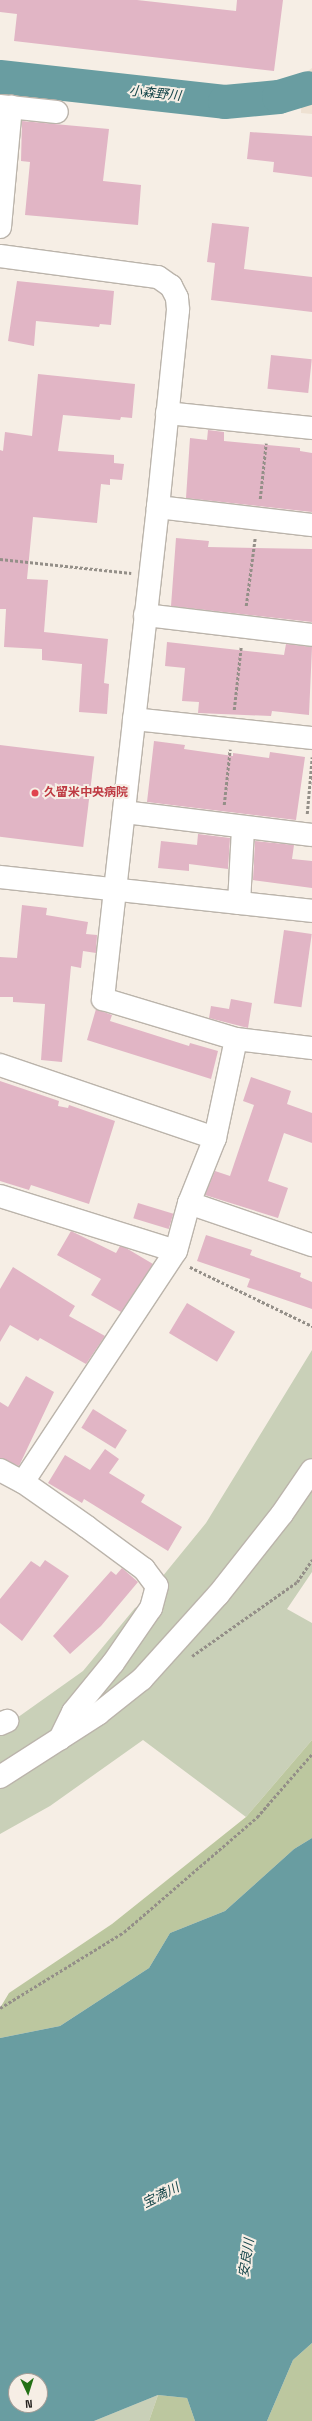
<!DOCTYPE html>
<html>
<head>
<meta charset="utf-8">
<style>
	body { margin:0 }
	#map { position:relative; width:312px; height:2421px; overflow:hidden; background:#f6eee5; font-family:"Space Grotesk","Noto Sans JP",sans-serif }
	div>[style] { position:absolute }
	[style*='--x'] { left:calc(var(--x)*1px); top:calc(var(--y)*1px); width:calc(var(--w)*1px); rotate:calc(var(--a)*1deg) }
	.built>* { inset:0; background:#eee1d2 }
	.green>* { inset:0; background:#c9d0b8 }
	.forest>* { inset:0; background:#bcc79f }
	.water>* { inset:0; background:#699da1 }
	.river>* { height:34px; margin:-17px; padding:0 17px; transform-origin:17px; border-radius:17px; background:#699da1 }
	.building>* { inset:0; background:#e1b5c5; transform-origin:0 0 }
	.path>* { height:2.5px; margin-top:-1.25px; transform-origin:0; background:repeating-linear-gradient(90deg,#948f88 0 3px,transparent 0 5px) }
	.roads { filter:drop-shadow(1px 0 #bbb4ab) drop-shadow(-1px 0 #bbb4ab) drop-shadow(0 1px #bbb4ab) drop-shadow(0 -1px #bbb4ab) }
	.street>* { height:22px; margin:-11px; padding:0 11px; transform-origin:11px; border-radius:11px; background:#fff }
	.secondary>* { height:22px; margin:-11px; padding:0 11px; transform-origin:11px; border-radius:11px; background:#fff }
	.dots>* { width:11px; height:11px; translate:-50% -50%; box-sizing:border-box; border:2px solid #f6eee5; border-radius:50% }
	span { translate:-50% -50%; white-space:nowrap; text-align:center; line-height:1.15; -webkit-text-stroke:4px #f6eee5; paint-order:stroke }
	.health-label { font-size:12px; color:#be3a42; font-weight:700 }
	.left { translate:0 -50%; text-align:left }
	.water-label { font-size:13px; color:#16464a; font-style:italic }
	.north { position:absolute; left:8px; top:2373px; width:40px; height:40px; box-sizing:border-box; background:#f6eee5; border:1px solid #a29c96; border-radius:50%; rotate:176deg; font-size:11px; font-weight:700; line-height:16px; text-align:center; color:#25221f }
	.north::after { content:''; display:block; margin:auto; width:14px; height:18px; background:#237015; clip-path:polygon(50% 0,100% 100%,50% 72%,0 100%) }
</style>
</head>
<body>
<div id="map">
	<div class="built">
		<i style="clip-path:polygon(312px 68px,312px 114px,301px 113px,302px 75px)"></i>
	</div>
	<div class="green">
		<i style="clip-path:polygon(312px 1350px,312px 1572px,287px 1609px,312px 1623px,312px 1740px,246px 1817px,143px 1740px,50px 1806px,0 1834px,0 1730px,83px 1671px,135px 1608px,163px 1594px,162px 1577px,206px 1523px)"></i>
		<i style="clip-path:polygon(158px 2395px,149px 2421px,94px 2421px)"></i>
	</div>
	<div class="forest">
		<i style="clip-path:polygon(312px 1740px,312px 1838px,294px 1849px,225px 1911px,170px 1933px,149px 1968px,60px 2026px,0 2038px,0 2008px,9px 1993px,112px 1924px,246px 1817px)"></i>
		<i style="clip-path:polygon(312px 2343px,312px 2421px,267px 2421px,293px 2360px)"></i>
		<i style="clip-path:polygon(158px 2395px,187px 2398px,195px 2421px,149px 2421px)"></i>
	</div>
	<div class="water">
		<i style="clip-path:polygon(evenodd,312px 1838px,312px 2343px,293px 2360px,267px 2421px,195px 2421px,187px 2398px,158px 2395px,94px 2421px,0 2421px,0 2038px,60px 2026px,149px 1968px,170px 1933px,225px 1911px,294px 1849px,312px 1838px,16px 2381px,40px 2381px,40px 2405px,16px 2405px,16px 2381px)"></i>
	</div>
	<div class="river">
		<i style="--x:0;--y:77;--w:226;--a:6.3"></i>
		<i style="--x:225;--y:102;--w:54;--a:-5.3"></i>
		<i style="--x:279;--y:97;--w:30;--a:-17"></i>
	</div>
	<div class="building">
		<i style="clip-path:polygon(0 0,137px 0,236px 11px,237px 0,283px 0,274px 71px,14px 41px,17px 14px,0 12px)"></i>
		<i style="clip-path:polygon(22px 121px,109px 129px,103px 181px,141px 185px,138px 225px,25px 215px,30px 162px,21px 161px)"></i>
		<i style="clip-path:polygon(250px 132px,312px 136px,312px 177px,273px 172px,274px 162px,247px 159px)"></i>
		<i style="clip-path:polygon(212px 223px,249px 227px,244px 269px,312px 277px,312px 312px,211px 300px,215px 263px,207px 262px)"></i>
		<i style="clip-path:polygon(17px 281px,114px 291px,111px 325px,100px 324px,99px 327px,36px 321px,34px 346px,8px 341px)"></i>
		<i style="left:271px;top:355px;width:41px;height:34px;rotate:6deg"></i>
		<i style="clip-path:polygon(38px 374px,135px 384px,132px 418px,121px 417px,120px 420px,63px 415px,58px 451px,114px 455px,114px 463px,124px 464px,122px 480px,110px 479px,110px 485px,101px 484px,97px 523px,33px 517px,27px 579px,48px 580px,44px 632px,108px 639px,104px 683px,109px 684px,107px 714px,79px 712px,82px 664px,42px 660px,42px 649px,4px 647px,6px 609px,0 609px,0 450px,3px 451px,5px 432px,32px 436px)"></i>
		<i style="clip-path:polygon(208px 430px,224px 432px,224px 441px,300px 448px,300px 451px,312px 453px,312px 512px,186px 498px,190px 438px,207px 440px)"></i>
		<i style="clip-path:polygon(176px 538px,209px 541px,208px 547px,312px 549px,312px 622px,171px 606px)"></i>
		<i style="clip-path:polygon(167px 642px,284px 655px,286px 644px,312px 647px,309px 715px,272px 711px,271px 716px,198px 713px,199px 702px,182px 701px,185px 668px,165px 666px)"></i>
		<i style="clip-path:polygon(154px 741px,185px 745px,184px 749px,233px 756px,233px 753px,269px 758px,270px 752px,305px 757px,296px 820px,147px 802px)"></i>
		<i style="left:0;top:745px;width:95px;height:91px;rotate:7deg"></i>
		<i style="clip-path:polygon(198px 834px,230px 838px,228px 869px,189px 864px,189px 871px,158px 868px,161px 841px,197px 845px)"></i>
		<i style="clip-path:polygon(255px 841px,294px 845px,292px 859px,312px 861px,312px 888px,253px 880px)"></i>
		<i style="clip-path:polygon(22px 905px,47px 908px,46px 915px,88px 922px,86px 934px,97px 935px,96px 953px,83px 951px,81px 968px,71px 966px,62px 1062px,41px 1060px,45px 1004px,13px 1002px,13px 997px,0 997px,0 957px,17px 958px)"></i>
		<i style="left:284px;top:930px;width:28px;height:74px;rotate:8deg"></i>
		<i style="clip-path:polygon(231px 999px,252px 1003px,248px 1028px,209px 1018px,211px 1006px,229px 1009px)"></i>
		<i style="clip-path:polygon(96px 1009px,112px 1015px,110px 1021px,189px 1046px,190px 1043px,218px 1051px,211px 1079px,87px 1040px)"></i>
		<i style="clip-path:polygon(251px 1077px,291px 1091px,287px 1104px,312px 1113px,312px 1143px,284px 1133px,268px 1181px,288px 1188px,278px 1218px,205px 1195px,215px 1171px,230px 1176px,254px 1105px,243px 1101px)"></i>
		<i style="clip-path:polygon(0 1081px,59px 1101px,58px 1106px,68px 1108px,69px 1105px,115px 1121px,89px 1204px,31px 1185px,29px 1190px,0 1181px)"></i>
		<i style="left:138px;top:1203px;width:37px;height:16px;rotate:17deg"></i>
		<i style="clip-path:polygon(71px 1231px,116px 1253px,120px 1246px,126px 1248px,153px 1264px,121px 1312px,91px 1295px,101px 1279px,57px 1255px)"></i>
		<i style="clip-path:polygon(206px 1235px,252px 1250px,250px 1255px,301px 1273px,300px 1277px,312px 1282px,312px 1309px,247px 1287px,250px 1279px,197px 1261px)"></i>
		<i style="clip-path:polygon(13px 1267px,75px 1306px,69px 1316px,105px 1336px,86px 1364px,40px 1338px,38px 1341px,10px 1325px,0 1342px,0 1289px)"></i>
		<i style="left:187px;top:1303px;width:56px;height:35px;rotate:31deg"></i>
		<i style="clip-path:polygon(26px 1376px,54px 1392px,19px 1466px,0 1458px,0 1402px,8px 1407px)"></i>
		<i style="left:93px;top:1409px;width:40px;height:22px;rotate:32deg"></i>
		<i style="clip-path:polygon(105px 1449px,119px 1459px,109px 1473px,145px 1495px,141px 1502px,182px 1527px,168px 1551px,84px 1499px,82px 1503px,48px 1483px,65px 1455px,90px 1470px)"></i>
		<i style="clip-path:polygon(45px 1560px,69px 1576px,22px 1641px,0 1623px,0 1599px,31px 1561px,40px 1567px)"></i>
		<i style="clip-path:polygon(122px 1568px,138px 1582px,101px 1626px,70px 1654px,53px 1636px,111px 1571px,116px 1575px)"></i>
	</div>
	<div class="path">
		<i style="--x:260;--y:499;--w:56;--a:-83.9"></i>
		<i style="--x:0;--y:559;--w:132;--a:6.1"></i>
		<i style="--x:246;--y:606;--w:69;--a:-82.5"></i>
		<i style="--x:234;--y:710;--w:63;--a:-83.7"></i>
		<i style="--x:224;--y:805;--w:56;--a:-83.9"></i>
		<i style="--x:307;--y:814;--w:57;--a:-85"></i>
		<i style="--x:190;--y:1267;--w:136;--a:25.8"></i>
		<i style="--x:192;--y:1656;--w:128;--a:-35.2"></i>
		<i style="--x:297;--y:1582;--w:27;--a:-56"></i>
		<i style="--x:0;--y:2008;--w:145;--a:-31.5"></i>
		<i style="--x:124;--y:1932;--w:176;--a:-40.8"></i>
		<i style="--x:257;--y:1817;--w:84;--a:-48.9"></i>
	</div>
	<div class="roads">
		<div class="street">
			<i style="--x:0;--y:106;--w:57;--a:6"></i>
			<i style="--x:0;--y:227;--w:121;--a:-84.8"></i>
			<i style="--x:167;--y:413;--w:146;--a:5.9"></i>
			<i style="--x:158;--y:507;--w:155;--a:6.7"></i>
			<i style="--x:145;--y:615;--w:168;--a:6.8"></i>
			<i style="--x:134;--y:719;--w:179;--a:6.1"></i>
			<i style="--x:124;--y:812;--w:189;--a:7"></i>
			<i style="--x:115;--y:890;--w:110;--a:96.3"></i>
			<i style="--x:103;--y:999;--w:139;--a:16.7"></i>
			<i style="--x:236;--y:1039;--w:77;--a:6.8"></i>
			<i style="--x:239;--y:903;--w:75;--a:-86.9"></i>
			<i style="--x:0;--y:1065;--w:227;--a:18.8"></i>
			<i style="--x:0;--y:1196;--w:184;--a:17.4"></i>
			<i style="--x:189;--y:1203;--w:130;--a:18.9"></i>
			<i style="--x:0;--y:1470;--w:26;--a:28"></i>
			<i style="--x:23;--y:1482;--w:78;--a:35.1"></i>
			<i style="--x:87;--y:1527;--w:71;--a:36.4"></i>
			<i style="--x:144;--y:1569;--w:21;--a:53"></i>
			<i style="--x:157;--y:1586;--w:23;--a:105"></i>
			<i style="--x:151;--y:1608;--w:67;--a:124.6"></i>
			<i style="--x:113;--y:1663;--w:63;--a:129.2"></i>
			<i style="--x:73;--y:1712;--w:30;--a:116"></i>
			<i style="--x:23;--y:1482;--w:277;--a:-56.5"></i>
			<i style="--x:176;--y:1251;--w:50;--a:-74.8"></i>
			<i style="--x:189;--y:1203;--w:70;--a:-68.2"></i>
			<i style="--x:215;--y:1138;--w:101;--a:-78"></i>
			<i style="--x:0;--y:1724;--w:8;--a:-23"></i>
			<i style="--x:0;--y:1777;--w:117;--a:-32.7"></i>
			<i style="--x:98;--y:1714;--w:56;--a:-38.5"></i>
			<i style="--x:142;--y:1679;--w:113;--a:-47.9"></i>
			<i style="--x:218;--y:1595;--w:103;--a:-51.7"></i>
			<i style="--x:282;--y:1514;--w:53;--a:-55.7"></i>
		</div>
		<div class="secondary">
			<i style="--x:0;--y:256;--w:159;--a:7.6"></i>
			<i style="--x:158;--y:277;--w:16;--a:35"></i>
			<i style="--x:171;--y:286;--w:13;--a:63"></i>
			<i style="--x:177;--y:298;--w:12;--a:85"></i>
			<i style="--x:178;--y:310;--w:198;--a:95.8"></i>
			<i style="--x:158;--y:507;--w:385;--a:96.4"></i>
			<i style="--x:0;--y:877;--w:314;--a:6.2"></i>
		</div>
	</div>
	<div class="dots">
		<i style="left:35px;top:793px;background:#e0444e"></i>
	</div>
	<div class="health-label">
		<span class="left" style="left:44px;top:793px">久留米中央病院</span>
	</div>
	<div class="water-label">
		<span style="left:155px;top:94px;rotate:6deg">小森野川</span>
		<span style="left:161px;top:2196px;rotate:-27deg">宝満川</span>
		<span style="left:247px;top:2258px;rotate:-81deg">安良川</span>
	</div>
	<div class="north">N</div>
</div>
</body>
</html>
